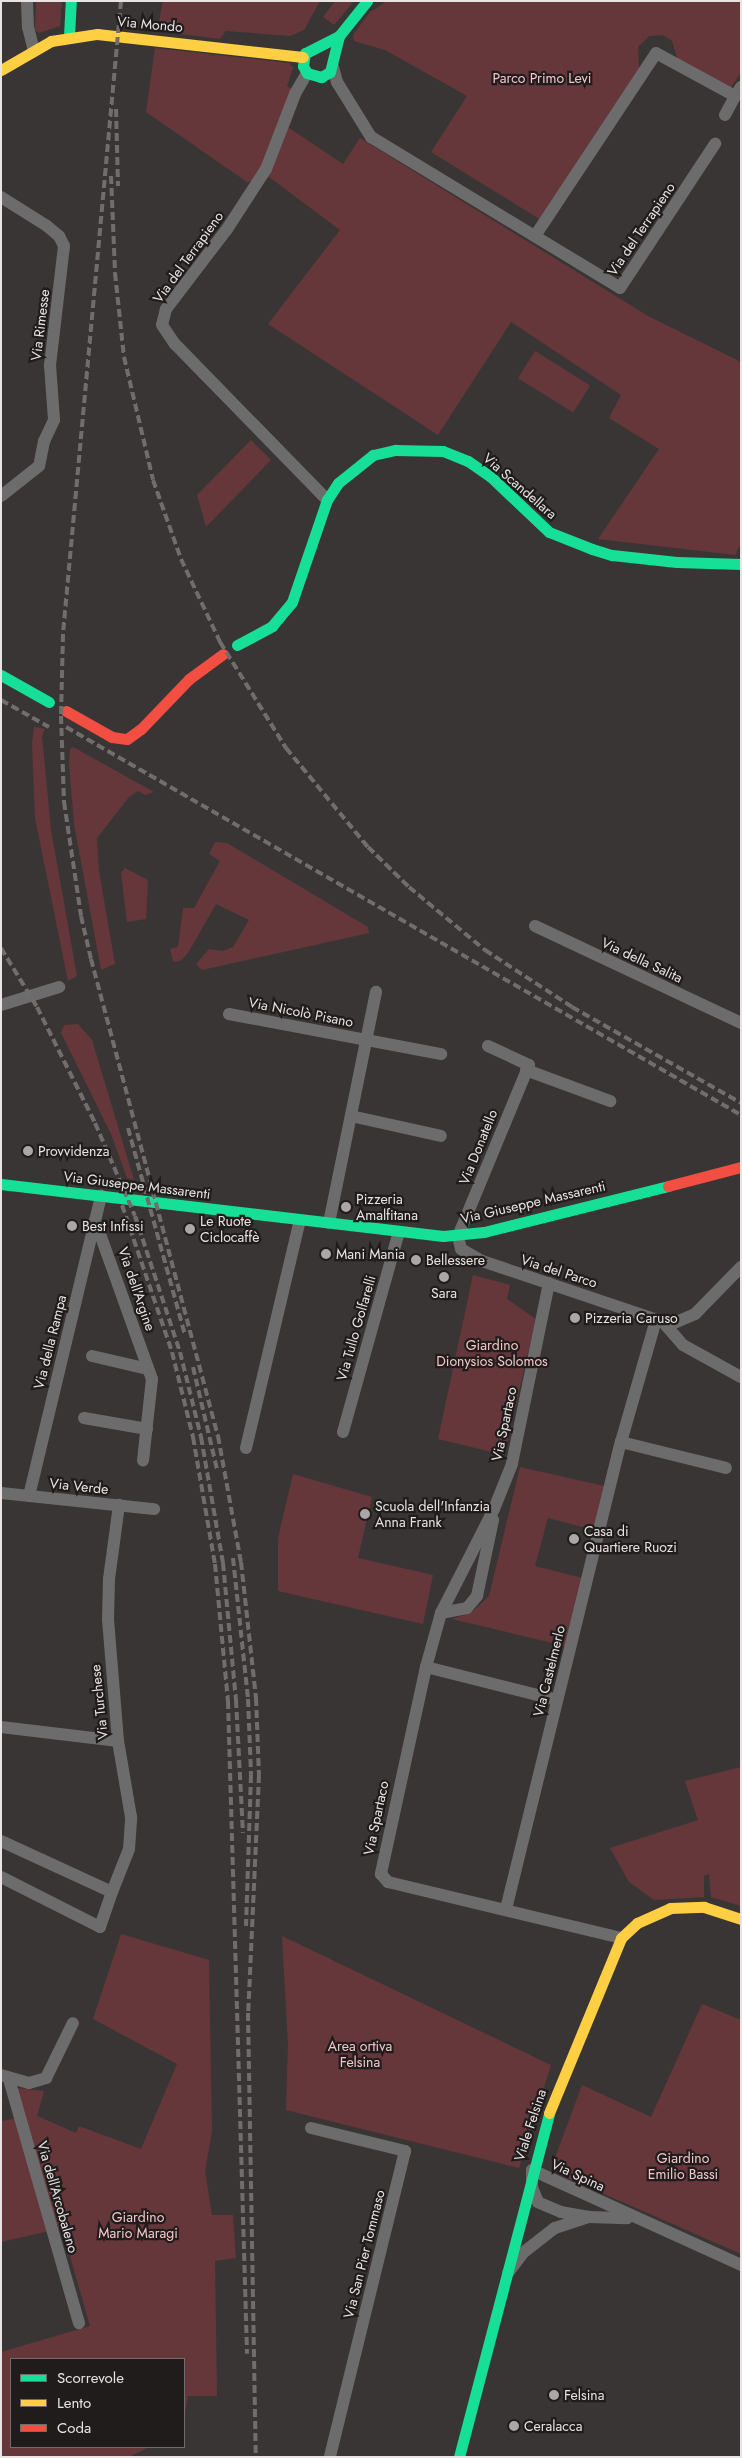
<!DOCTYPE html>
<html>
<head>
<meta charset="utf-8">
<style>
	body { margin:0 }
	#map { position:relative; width:742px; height:2458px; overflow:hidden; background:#3a3535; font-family:Jost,sans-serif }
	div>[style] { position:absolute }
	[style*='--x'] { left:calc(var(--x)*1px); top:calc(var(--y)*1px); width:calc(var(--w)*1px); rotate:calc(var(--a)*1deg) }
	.green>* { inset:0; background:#65373b; transform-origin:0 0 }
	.street>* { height:12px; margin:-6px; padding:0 6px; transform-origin:6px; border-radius:6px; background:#6d6c6c }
	.fast>* { height:11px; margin:-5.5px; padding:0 5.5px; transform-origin:5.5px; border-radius:5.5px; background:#16e098 }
	.slow>* { height:11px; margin:-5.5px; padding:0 5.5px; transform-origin:5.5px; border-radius:5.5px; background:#ffcf43 }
	.jam>* { height:11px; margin:-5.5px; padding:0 5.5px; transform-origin:5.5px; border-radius:5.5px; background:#f24e42 }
	.rail>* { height:4px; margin-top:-2px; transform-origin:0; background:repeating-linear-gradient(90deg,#6f6d6d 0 8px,transparent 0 12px) }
	.dots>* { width:14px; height:14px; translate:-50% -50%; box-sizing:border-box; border:2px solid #201c1c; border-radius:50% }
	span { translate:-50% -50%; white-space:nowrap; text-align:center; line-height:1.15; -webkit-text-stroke:4.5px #201c1c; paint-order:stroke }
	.street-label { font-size:14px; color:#eae3e4 }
	.park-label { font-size:14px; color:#f7c6c9 }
	.poi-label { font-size:14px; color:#eae3e4 }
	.left { translate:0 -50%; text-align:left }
	.frame { position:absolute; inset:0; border:2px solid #eae3e4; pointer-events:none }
	.legend { position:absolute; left:10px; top:2358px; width:175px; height:90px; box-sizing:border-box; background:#201c1c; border:1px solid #716c6c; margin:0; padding:6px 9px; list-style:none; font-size:15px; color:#eae3e4 }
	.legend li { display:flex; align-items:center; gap:10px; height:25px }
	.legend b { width:25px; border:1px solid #716c6c }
</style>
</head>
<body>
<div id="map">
	<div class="green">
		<i style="clip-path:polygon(36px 1px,62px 1px,60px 26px,39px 33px,35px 30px)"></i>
		<i style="clip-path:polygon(163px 1px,320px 1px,304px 30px,290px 36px,226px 31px,220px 39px,157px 31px)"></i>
		<i style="clip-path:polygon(335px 1px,354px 1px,334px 25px,323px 17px)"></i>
		<i style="clip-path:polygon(387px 1px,741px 1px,741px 72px,730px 89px,686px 67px,677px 57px,672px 41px,663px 35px,649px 36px,638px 47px,639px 69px,541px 220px,431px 152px,467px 96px,385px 50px,354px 41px,353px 35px,370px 12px)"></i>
		<i style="clip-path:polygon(155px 48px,289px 63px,293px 68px,287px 86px,301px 95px,289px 128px,343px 164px,360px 138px,648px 316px,741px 362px,741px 544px,735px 555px,598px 539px,659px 449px,609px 418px,621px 395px,511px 322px,438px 435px,268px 324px,340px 230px,269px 177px,247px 182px,146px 112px)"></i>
		<i style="left:535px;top:351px;width:65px;height:32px;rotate:32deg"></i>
		<i style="clip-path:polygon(251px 440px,271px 460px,206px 527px,197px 495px)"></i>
		<i style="clip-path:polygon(41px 728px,45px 729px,42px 736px,51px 830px,77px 976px,68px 981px,35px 818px,32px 743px,34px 727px)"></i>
		<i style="clip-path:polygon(73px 747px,154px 792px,145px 795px,138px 791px,129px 797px,97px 838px,99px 871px,115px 964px,101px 970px,74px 824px,69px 763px,70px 749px)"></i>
		<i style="clip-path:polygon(215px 842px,227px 843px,368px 927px,369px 933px,202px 970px,196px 964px,209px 949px,223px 951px,233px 947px,249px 920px,216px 904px,188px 953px,180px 961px,173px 962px,170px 949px,178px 947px,183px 908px,194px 908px,220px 861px,209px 854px)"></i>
		<i style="clip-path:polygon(125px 868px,148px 880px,146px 919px,127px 922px,121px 873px)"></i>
		<i style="clip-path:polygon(78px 1024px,92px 1040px,134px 1180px,127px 1178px,111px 1134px,61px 1033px,64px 1025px)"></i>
		<i style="clip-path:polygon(473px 1275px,510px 1285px,507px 1299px,536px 1319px,504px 1455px,438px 1439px)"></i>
		<i style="clip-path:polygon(520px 1467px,604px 1486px,594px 1530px,548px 1518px,535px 1566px,582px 1578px,565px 1646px,452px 1619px,472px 1612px,489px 1596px)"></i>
		<i style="clip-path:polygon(293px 1474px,372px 1497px,358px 1558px,433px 1575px,423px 1624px,278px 1591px,278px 1538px)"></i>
		<i style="clip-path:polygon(741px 1767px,741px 1906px,711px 1897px,709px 1874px,704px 1876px,704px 1897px,654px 1900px,629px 1882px,610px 1848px,698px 1820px,685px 1781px)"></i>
		<i style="clip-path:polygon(121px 1934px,209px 1960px,212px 2131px,205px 2171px,212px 2215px,233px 2215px,236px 2258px,215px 2261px,217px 2396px,188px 2396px,184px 2417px,184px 2359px,11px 2359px,11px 2447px,149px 2447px,129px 2457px,1px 2457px,1px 2352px,90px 2326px,62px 2228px,1px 2242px,1px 2121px,14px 2119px,8px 2087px,44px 2091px,37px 2116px,76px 2133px,79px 2126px,141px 2149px,177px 2064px,93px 2019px)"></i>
		<i style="clip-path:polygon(282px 1936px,551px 2065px,519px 2168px,286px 2110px,288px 2045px)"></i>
		<i style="clip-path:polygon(702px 2004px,741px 2020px,741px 2254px,570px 2179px,557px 2168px,555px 2158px,582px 2085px,651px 2117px)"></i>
	</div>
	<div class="street">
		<i style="--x:27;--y:1;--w:26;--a:88"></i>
		<i style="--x:28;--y:27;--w:25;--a:76"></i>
		<i style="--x:333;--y:67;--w:16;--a:75"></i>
		<i style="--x:337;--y:82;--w:65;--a:58.3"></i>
		<i style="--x:371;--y:137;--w:291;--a:31.2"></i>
		<i style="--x:620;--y:288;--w:173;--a:-56.6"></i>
		<i style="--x:307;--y:73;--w:24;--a:120"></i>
		<i style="--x:295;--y:94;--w:80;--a:111.1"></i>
		<i style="--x:266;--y:169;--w:72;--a:123"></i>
		<i style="--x:227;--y:229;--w:101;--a:127.3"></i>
		<i style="--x:166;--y:309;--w:16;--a:104"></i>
		<i style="--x:162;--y:325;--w:23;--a:56"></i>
		<i style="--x:175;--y:344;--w:218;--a:45.7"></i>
		<i style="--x:725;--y:115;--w:21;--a:-62"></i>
		<i style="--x:1;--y:197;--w:54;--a:32.2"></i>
		<i style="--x:47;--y:226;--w:16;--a:40"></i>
		<i style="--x:59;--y:236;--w:11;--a:63"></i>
		<i style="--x:64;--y:246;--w:120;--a:96.7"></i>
		<i style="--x:50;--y:365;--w:55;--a:85.8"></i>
		<i style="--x:54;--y:420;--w:23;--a:115"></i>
		<i style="--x:44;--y:441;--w:25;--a:101"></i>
		<i style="--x:39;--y:466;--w:48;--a:141.7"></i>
		<i style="--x:535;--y:236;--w:219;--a:-56.5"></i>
		<i style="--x:656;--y:53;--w:90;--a:28.6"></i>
		<i style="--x:735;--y:96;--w:11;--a:-56"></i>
		<i style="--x:535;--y:926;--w:228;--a:25.2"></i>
		<i style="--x:1;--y:1005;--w:61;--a:-17.2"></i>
		<i style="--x:229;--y:1014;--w:216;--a:10.7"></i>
		<i style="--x:488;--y:1046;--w:45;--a:24.9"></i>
		<i style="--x:529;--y:1065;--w:185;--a:112.5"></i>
		<i style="--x:458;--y:1236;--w:13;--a:77"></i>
		<i style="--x:461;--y:1249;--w:24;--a:30"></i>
		<i style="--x:482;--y:1261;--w:191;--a:18.6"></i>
		<i style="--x:663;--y:1322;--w:30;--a:49"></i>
		<i style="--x:683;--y:1345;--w:66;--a:28.9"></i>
		<i style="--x:526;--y:1070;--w:90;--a:20.3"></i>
		<i style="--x:351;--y:1116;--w:92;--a:12.5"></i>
		<i style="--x:95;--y:1220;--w:169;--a:70.3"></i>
		<i style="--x:152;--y:1379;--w:82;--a:96.3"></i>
		<i style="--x:329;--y:1223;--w:236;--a:-78.5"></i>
		<i style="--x:549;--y:1283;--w:185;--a:101.6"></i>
		<i style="--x:512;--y:1464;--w:48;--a:111.8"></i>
		<i style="--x:494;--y:1509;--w:117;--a:117"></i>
		<i style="--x:441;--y:1613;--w:56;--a:105.5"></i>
		<i style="--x:426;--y:1667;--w:212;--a:102.3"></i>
		<i style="--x:381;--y:1874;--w:11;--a:49"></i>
		<i style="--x:388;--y:1882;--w:240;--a:13.5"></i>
		<i style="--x:663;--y:1322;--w:11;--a:5"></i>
		<i style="--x:674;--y:1323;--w:23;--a:-23"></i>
		<i style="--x:695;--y:1314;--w:66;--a:-45.6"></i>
		<i style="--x:92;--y:1356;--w:57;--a:13.1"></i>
		<i style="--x:84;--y:1418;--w:64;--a:9.9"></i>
		<i style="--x:343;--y:1432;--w:208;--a:-74.4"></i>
		<i style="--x:621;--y:1442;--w:108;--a:13.9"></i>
		<i style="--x:246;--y:1448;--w:234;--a:-76.7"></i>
		<i style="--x:1;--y:1493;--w:154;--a:6"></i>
		<i style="--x:29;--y:1496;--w:309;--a:-76.5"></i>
		<i style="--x:441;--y:1613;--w:26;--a:-11"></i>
		<i style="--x:467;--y:1608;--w:16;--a:-50"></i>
		<i style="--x:477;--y:1596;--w:78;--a:-78.1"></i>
		<i style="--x:426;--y:1667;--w:135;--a:14.1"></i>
		<i style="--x:1;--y:1727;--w:118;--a:6.8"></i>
		<i style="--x:1;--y:1841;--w:122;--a:24.7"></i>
		<i style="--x:112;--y:1892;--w:37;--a:109"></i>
		<i style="--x:100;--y:1927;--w:111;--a:-153.2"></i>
		<i style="--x:112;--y:1892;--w:46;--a:-68.4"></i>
		<i style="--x:129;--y:1849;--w:32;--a:-86"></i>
		<i style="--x:131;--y:1817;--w:77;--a:-99.7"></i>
		<i style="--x:118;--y:1741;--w:121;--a:-94.7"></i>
		<i style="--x:108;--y:1620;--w:41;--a:-88.6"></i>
		<i style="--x:109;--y:1579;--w:75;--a:-82.3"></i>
		<i style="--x:506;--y:1909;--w:481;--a:-76.2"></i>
		<i style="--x:621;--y:1442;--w:127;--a:-74"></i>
		<i style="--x:1;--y:2075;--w:29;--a:16"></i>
		<i style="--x:29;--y:2083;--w:18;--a:-16"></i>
		<i style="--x:46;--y:2078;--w:61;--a:-63.9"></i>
		<i style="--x:9;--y:2079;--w:254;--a:74"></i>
		<i style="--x:311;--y:2128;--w:97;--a:13.7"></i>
		<i style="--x:405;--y:2151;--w:315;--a:103.8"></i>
		<i style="--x:589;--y:2217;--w:28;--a:-170"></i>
		<i style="--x:561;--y:2212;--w:25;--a:-157"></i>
		<i style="--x:538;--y:2202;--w:16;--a:-112"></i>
		<i style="--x:532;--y:2187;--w:17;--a:-90"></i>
		<i style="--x:532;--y:2170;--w:230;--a:24.4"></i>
		<i style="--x:508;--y:2273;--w:26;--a:-53"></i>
		<i style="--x:524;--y:2252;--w:39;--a:-38"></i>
		<i style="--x:555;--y:2228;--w:36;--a:-18"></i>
		<i style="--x:589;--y:2217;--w:38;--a:2"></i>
	</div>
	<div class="fast">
		<i style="--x:69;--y:36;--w:35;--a:-87"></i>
		<i style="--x:339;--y:36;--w:38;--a:153"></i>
		<i style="--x:305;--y:53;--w:13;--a:99"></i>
		<i style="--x:303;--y:66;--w:8;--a:60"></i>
		<i style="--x:307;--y:73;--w:15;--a:16"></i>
		<i style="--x:321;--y:77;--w:10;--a:-29"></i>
		<i style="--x:330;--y:72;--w:37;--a:-76"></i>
		<i style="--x:339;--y:36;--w:45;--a:-51.3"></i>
		<i style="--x:237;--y:645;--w:40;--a:-28"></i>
		<i style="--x:272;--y:626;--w:31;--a:-50"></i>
		<i style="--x:292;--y:602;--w:108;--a:-71.1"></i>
		<i style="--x:327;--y:500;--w:20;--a:-57"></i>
		<i style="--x:338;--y:483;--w:45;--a:-38.7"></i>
		<i style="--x:373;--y:455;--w:23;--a:-13"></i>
		<i style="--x:395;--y:450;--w:48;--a:1.2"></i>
		<i style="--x:443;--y:451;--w:27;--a:22"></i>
		<i style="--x:468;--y:461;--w:28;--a:35"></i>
		<i style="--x:491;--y:477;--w:80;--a:43.5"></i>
		<i style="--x:549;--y:532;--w:46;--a:21.6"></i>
		<i style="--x:592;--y:549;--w:21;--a:17"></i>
		<i style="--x:612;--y:555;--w:65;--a:6.1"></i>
		<i style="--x:677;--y:562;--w:64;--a:1.8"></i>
		<i style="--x:1;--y:675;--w:55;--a:29.4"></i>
		<i style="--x:1;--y:1184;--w:445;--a:6.7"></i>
		<i style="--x:443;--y:1236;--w:41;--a:-5.6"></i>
		<i style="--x:484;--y:1232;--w:190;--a:-14"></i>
		<i style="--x:459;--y:2457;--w:356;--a:-75.3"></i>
	</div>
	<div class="slow">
		<i style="--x:1;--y:70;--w:58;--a:-30.1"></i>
		<i style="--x:51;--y:41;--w:47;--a:-8.7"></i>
		<i style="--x:97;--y:34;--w:207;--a:6.4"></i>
		<i style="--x:549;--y:2113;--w:189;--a:-67.6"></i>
		<i style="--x:621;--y:1938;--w:22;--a:-43"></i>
		<i style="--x:637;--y:1923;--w:36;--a:-24"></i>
		<i style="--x:670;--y:1908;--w:34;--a:-2"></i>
		<i style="--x:704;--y:1907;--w:39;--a:18"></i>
	</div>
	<div class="jam">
		<i style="--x:66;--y:711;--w:53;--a:29.5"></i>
		<i style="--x:112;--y:737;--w:15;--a:8"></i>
		<i style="--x:127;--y:739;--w:17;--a:-36"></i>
		<i style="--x:141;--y:729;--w:69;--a:-46.2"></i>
		<i style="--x:189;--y:679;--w:42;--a:-36.3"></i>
		<i style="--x:668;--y:1186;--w:75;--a:-14.6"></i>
	</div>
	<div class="rail">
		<i style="--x:121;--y:1;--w:636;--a:95.24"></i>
		<i style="--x:63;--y:634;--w:82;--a:91.4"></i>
		<i style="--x:61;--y:716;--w:86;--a:88"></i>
		<i style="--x:64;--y:802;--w:115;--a:81.5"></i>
		<i style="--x:81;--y:916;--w:44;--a:76.9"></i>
		<i style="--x:91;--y:959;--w:494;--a:75.1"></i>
		<i style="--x:218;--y:1436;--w:128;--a:79.7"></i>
		<i style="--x:241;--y:1562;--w:137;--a:83.7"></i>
		<i style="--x:256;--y:1698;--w:77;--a:87.8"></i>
		<i style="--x:259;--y:1775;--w:243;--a:92.6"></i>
		<i style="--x:116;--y:109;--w:77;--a:88.5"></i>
		<i style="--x:111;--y:176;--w:97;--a:87.6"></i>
		<i style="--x:115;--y:273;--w:84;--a:83.9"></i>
		<i style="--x:124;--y:357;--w:126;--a:76.7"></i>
		<i style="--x:153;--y:480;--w:84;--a:70.5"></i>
		<i style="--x:181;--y:559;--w:92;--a:64.8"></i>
		<i style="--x:220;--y:642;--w:125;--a:58.1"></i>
		<i style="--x:286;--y:748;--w:129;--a:50.4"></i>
		<i style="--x:368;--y:847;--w:57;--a:44.3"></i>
		<i style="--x:409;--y:887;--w:99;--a:39.7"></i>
		<i style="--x:485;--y:950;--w:104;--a:33.2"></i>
		<i style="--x:572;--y:1007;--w:194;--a:29.6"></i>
		<i style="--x:1;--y:700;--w:55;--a:29.4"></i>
		<i style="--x:66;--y:727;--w:779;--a:29.89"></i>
		<i style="--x:1;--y:948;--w:69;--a:58.6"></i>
		<i style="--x:37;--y:1007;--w:130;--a:63.4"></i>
		<i style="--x:95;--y:1123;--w:101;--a:66.7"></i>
		<i style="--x:135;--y:1216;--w:143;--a:71.7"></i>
		<i style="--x:180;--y:1352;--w:88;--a:76.1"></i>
		<i style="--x:201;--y:1437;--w:128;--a:80.1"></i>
		<i style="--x:223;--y:1563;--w:138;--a:84.6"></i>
		<i style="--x:236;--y:1700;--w:133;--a:87"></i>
		<i style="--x:128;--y:1128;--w:215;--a:74.6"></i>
		<i style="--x:122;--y:1205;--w:155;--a:71.2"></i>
		<i style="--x:172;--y:1352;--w:88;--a:76.1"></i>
		<i style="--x:193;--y:1437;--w:129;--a:80.2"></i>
		<i style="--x:215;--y:1564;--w:138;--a:84.6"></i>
		<i style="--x:228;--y:1701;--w:653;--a:88.33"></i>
		<i style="--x:193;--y:1367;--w:105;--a:76.8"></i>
		<i style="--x:233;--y:1558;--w:142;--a:83.9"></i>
		<i style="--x:248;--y:1699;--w:76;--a:87.7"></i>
		<i style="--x:251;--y:1775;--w:151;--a:91.9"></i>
		<i style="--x:248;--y:2013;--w:444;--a:89"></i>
	</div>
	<div class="dots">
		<i style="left:28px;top:1151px;background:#aca6a7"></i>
		<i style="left:346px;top:1207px;background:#aca6a7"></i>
		<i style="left:72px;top:1226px;background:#aca6a7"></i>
		<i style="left:190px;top:1229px;background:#aca6a7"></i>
		<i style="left:326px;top:1254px;background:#aca6a7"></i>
		<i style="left:416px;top:1260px;background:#aca6a7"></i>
		<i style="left:444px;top:1277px;background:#aca6a7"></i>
		<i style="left:575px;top:1318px;background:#aca6a7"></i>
		<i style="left:365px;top:1514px;background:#aca6a7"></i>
		<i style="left:574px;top:1539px;background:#aca6a7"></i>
		<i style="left:554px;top:2395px;background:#aca6a7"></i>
		<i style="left:514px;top:2426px;background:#aca6a7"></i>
	</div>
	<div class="street-label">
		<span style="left:150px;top:24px;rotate:5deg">Via Mondo</span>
		<span style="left:641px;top:229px;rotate:-56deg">Via del Terrapieno</span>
		<span style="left:188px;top:257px;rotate:-54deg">Via del Terrapieno</span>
		<span style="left:40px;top:325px;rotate:-83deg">Via Rimesse</span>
		<span style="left:520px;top:486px;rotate:41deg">Via Scandellara</span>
		<span style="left:642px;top:960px;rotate:25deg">Via della Salita</span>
		<span style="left:301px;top:1012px;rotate:11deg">Via Nicolò Pisano</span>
		<span style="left:478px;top:1147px;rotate:-68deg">Via Donatello</span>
		<span style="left:137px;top:1185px;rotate:7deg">Via Giuseppe Massarenti</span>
		<span style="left:533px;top:1202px;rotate:-13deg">Via Giuseppe Massarenti</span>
		<span style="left:559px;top:1271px;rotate:18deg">Via del Parco</span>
		<span style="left:137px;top:1289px;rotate:71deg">Via dell'Argine</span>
		<span style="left:356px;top:1328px;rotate:-74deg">Via Tullo Golfarelli</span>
		<span style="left:50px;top:1342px;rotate:-76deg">Via della Rampa</span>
		<span style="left:504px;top:1424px;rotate:-78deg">Via Spartaco</span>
		<span style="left:79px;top:1486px;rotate:6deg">Via Verde</span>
		<span style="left:549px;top:1671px;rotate:-76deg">Via Castelmerlo</span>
		<span style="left:99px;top:1702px;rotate:-96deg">Via Turchese</span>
		<span style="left:376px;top:1818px;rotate:-78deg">Via Spartaco</span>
		<span style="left:530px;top:2125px;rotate:-72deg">Viale Felsina</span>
		<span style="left:578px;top:2175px;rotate:25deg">Via Spina</span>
		<span style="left:58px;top:2197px;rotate:74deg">Via dell'Arcobaleno</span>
		<span style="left:364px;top:2254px;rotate:-76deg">Via San Pier Tommaso</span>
	</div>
	<div class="park-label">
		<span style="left:542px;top:78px">Parco Primo Levi</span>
		<span style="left:492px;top:1353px">Giardino<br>Dionysios Solomos</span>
		<span style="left:360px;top:2054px">Area ortiva<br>Felsina</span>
		<span style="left:683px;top:2166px">Giardino<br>Emilio Bassi</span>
		<span style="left:138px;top:2225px">Giardino<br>Mario Maragi</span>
	</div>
	<div class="poi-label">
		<span class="left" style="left:38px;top:1151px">Provvidenza</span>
		<span class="left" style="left:356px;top:1207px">Pizzeria<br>Amalfitana</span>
		<span class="left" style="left:200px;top:1229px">Le Ruote<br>Ciclocaffè</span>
		<span class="left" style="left:82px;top:1226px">Best Infissi</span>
		<span class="left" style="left:336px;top:1254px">Mani Mania</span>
		<span class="left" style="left:426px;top:1260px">Bellessere</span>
		<span style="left:444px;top:1293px">Sara</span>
		<span class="left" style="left:585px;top:1318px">Pizzeria Caruso</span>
		<span class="left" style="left:375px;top:1514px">Scuola dell'Infanzia<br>Anna Frank</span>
		<span class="left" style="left:584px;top:1539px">Casa di<br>Quartiere Ruozi</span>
		<span class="left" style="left:564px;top:2395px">Felsina</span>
		<span class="left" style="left:524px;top:2426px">Ceralacca</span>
	</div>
	<div class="frame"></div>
	<ul class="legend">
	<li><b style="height:6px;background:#16e098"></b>Scorrevole</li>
	<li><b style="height:6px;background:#ffcf43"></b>Lento</li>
	<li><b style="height:6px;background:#f24e42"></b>Coda</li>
	</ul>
</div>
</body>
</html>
